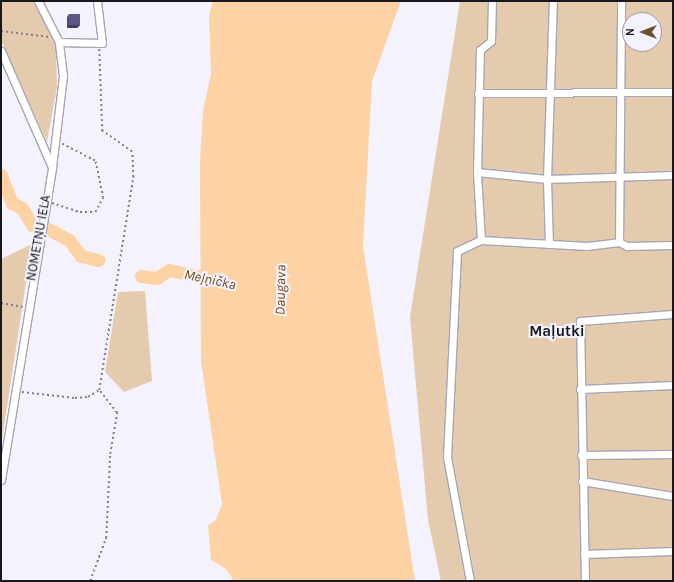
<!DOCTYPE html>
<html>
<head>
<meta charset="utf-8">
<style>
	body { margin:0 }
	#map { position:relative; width:674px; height:582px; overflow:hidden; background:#f4f3fd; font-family:Karla,sans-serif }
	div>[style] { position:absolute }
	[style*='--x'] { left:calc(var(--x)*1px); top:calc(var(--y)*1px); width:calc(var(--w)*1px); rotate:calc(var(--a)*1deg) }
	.green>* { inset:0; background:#e5cbae }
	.water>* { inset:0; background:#fdd2a4 }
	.river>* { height:13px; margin:-6.5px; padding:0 6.5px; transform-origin:6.5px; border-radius:6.5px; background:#fdd2a4 }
	.path>* { height:1.5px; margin-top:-0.75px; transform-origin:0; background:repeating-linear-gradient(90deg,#7f7e86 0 2px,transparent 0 5px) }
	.roads { filter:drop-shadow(1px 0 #a6a5b5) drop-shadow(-1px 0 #a6a5b5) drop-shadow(0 1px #a6a5b5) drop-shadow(0 -1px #a6a5b5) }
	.street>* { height:7px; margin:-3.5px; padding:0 3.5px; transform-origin:3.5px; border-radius:3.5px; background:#fff }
	.wall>* { inset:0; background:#514a74 }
	.shaded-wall>* { inset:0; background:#423c5e }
	.building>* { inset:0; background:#5e5687; transform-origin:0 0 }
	span { translate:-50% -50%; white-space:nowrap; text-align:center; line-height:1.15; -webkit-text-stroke:4px #f4f3fd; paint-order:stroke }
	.street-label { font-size:13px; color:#18171d }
	.water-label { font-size:14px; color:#704812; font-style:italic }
	.quarter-label { font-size:15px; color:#18171d; font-weight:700 }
	.frame { position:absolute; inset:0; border:2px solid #18171d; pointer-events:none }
	.north { position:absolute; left:622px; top:12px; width:40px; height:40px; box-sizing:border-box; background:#f4f3fd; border:1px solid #9c9ba3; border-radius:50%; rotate:270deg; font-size:11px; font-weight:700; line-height:16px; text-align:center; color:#18171d }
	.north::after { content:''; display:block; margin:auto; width:14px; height:18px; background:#714f27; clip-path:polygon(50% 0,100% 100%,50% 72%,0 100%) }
</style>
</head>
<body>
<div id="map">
	<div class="green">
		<i style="clip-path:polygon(1px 1px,35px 1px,56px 45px,57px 87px,47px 142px,1px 40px)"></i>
		<i style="clip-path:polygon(evenodd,460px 1px,673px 1px,673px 581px,441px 581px,428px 520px,410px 317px,460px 1px,630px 20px,654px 20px,654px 44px,630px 44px,630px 20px)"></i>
		<i style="clip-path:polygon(32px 244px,1px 446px,1px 259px)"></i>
		<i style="clip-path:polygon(145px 291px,152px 381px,124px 392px,105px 372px,118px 292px)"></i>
	</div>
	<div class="water">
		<i style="clip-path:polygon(213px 1px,401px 1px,372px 81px,363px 246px,415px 581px,234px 581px,226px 569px,211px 560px,208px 525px,216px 520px,222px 504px,201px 361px,200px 161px,203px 111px,211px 74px,209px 14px)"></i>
	</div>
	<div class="river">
		<i style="--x:1;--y:175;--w:30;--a:69"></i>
		<i style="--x:12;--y:203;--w:11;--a:27"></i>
		<i style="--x:22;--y:208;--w:20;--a:60"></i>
		<i style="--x:48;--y:229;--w:24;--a:28"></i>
		<i style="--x:69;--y:240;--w:20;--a:53"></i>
		<i style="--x:81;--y:256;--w:18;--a:13"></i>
		<i style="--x:141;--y:276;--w:16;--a:7"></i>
		<i style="--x:157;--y:278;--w:14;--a:-34"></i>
		<i style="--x:169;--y:270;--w:49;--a:11.8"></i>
	</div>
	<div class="path">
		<i style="--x:1;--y:31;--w:48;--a:7.1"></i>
		<i style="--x:52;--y:203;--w:29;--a:18"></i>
		<i style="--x:80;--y:212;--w:15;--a:0"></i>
		<i style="--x:95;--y:212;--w:16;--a:-60"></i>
		<i style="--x:103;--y:198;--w:38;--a:-102"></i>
		<i style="--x:95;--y:161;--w:37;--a:-153"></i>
		<i style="--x:1;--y:303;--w:22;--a:10"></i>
		<i style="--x:22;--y:392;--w:53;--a:6.5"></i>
		<i style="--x:75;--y:398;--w:13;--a:-4"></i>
		<i style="--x:88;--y:397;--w:13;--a:-32"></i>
		<i style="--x:99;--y:390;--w:216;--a:-80.9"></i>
		<i style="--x:133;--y:177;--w:25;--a:-92"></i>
		<i style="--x:132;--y:152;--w:37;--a:-145"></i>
		<i style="--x:102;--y:131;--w:82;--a:-92.1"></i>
		<i style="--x:90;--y:581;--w:46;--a:-69.6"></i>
		<i style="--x:106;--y:538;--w:84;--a:-87.3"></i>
		<i style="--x:110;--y:454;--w:42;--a:-80.3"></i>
		<i style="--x:117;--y:413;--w:29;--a:-128"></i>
	</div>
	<div class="roads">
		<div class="street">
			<i style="--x:59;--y:42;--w:43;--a:1.3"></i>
			<i style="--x:102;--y:43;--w:42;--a:-96.8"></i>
			<i style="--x:1;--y:51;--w:127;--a:66.3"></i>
			<i style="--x:478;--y:93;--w:195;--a:-0.3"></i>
			<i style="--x:477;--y:172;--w:70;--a:5.7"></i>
			<i style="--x:547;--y:179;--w:126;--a:-1.8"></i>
			<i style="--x:481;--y:240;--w:106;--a:3.2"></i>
			<i style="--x:587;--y:246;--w:32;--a:-7"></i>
			<i style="--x:619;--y:242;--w:9;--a:27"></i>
			<i style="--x:627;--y:246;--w:46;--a:-1.2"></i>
			<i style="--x:619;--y:242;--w:241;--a:-89.5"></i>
			<i style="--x:549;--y:244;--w:65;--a:-91.8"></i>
			<i style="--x:547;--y:179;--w:178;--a:-88.1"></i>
			<i style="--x:580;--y:389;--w:93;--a:-2.5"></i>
			<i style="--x:581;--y:455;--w:92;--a:-0.6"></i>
			<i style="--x:1;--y:480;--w:317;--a:-80.7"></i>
			<i style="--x:52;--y:167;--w:92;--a:-83.1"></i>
			<i style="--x:63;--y:76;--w:34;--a:-97"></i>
			<i style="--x:59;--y:42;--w:46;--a:-117.1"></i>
			<i style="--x:582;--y:481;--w:92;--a:9.4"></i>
			<i style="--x:584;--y:554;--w:89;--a:-1.9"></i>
			<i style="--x:470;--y:581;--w:126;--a:-100.5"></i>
			<i style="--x:447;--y:457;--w:206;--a:-87.2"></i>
			<i style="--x:457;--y:251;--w:26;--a:-25"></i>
			<i style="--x:481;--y:240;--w:68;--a:-93.4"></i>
			<i style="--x:477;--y:172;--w:122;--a:-88.6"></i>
			<i style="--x:480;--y:50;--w:14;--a:-39"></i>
			<i style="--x:491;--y:41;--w:40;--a:-88.6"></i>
			<i style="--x:585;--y:581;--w:260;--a:-91.1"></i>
			<i style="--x:580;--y:321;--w:93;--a:-4.3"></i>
		</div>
	</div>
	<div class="wall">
		<i style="clip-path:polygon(69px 14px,80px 25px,77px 28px,67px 28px,67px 17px)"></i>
	</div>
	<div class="shaded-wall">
		<i style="clip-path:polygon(69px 25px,80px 25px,77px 28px,67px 28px)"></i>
	</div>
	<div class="building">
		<i style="left:69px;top:14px;width:11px;height:11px"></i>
	</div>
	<div class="street-label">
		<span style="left:39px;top:238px;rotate:-80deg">NOMETŅU IELA</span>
	</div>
	<div class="water-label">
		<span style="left:210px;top:280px;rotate:12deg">Meļņička</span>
		<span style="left:281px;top:290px;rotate:-89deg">Daugava</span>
	</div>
	<div class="quarter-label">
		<span style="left:557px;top:332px">Maļutki</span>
	</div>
	<div class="frame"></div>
	<div class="north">N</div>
</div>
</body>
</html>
